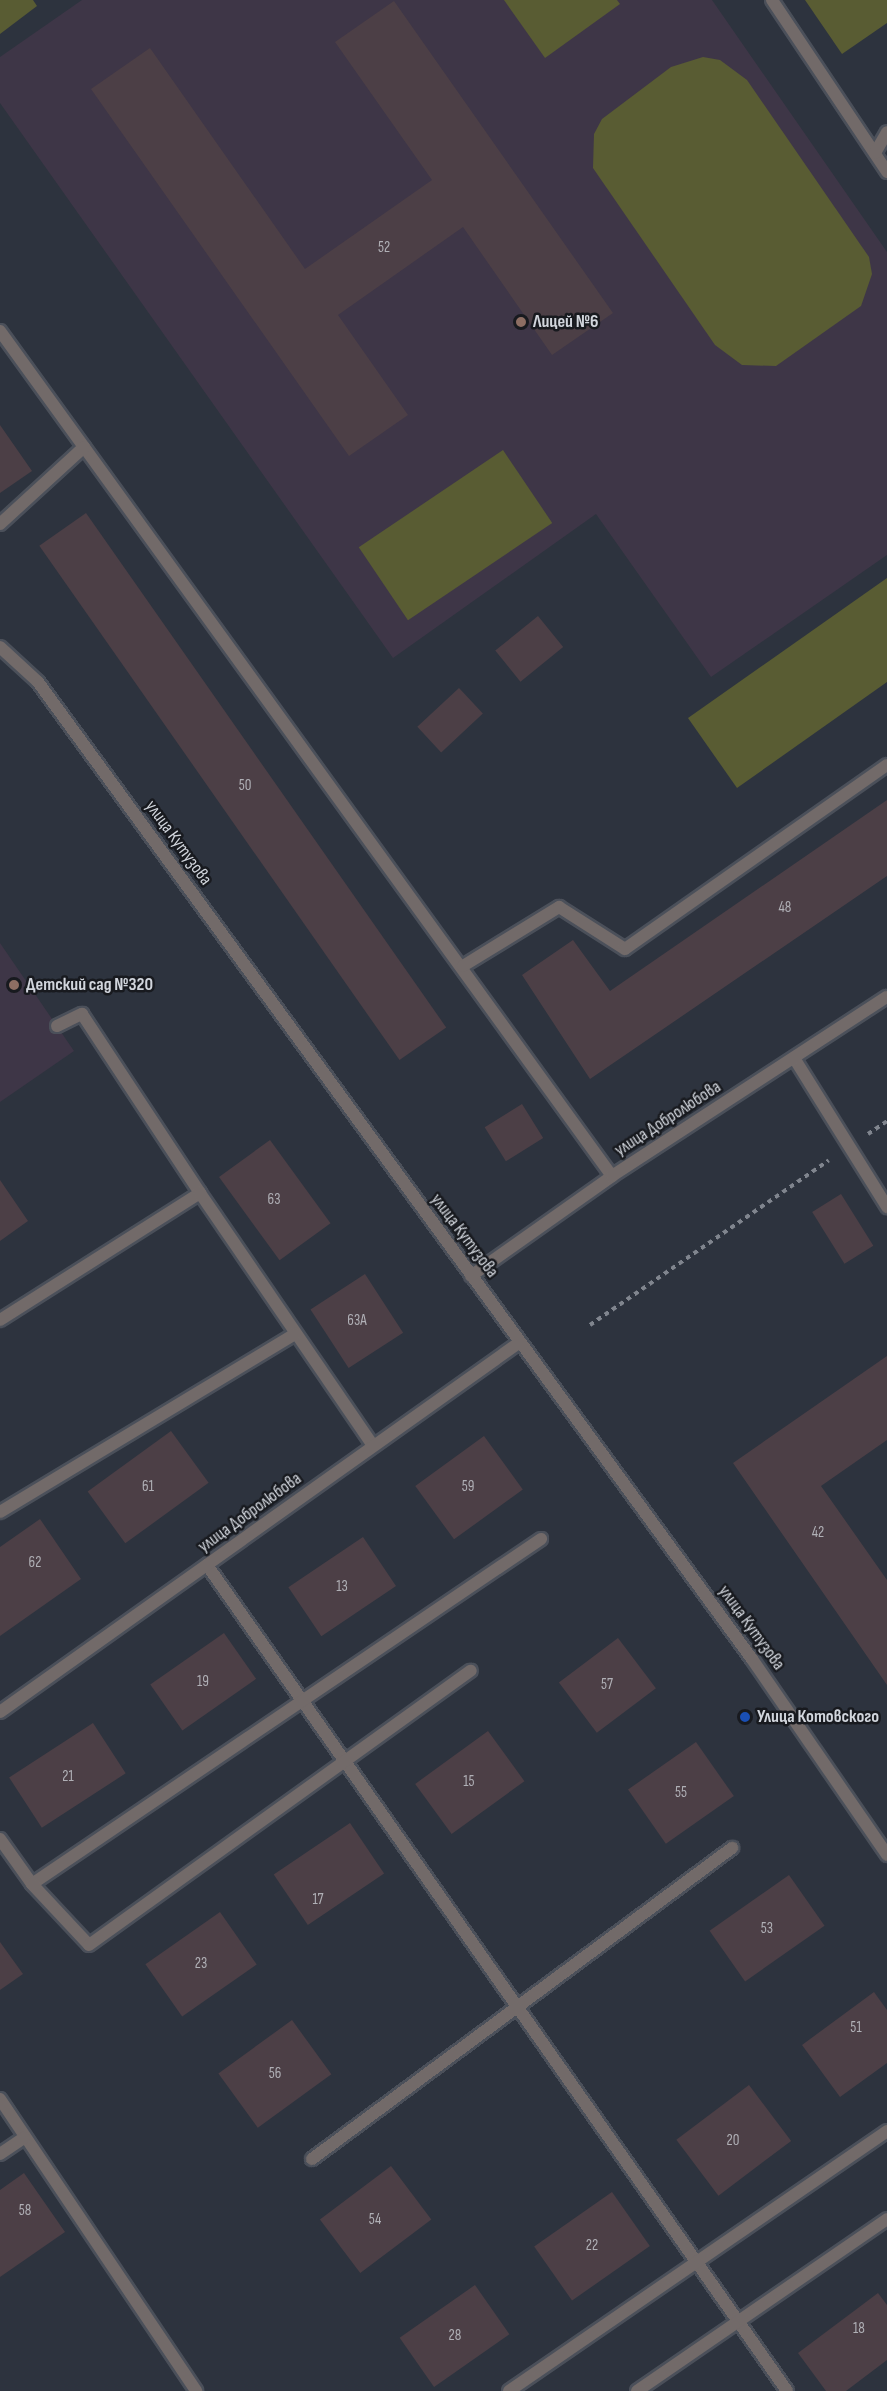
<!DOCTYPE html>
<html>
<head>
<meta charset="utf-8">
<style>
	body { margin:0 }
	#map { position:relative; width:887px; height:2391px; overflow:hidden; background:#2d333e; font-family:"Sofia Sans Condensed",sans-serif }
	div>[style] { position:absolute }
	[style*='--x'] { left:calc(var(--x)*1px); top:calc(var(--y)*1px); width:calc(var(--w)*1px); rotate:calc(var(--a)*1deg) }
	.education>* { inset:0; background:#3e3647 }
	.green>* { inset:0; background:#595c33; transform-origin:0 0 }
	.building>* { inset:0; background:#4c3f46; transform-origin:0 0 }
	.path>* { height:4px; margin-top:-2px; transform-origin:0; background:repeating-linear-gradient(90deg,#80858e 0 4.5px,transparent 0 9px) }
	.roads { filter:drop-shadow(2px 0 #4b505a) drop-shadow(-2px 0 #4b505a) drop-shadow(0 2px #4b505a) drop-shadow(0 -2px #4b505a) }
	.service>* { height:12px; margin:-6px; padding:0 6px; transform-origin:6px; border-radius:6px; background:#726a69 }
	.minor>* { height:12px; margin:-6px; padding:0 6px; transform-origin:6px; border-radius:6px; background:#726a69 }
	.tertiary>* { height:12px; margin:-6px; padding:0 6px; transform-origin:6px; border-radius:6px; background:#726a69 }
	.dots>* { width:16px; height:16px; translate:-50% -50%; box-sizing:border-box; border:3px solid #181a1f; border-radius:50% }
	span { translate:-50% -50%; white-space:nowrap; text-align:center; line-height:1.15; -webkit-text-stroke:5px #181a1f; paint-order:stroke }
	.number-label { font-size:15px; color:#b0b0b6 }
	.number-label span { -webkit-text-stroke-width:0 }
	.poi-label { font-size:18px; color:#d1d5dc; font-weight:700 }
	.left { translate:0 -50%; text-align:left }
	.street-label { font-size:18px; color:#d1d5dc }
</style>
</head>
<body>
<div id="map">
	<div class="education">
		<i style="clip-path:polygon(82px 0,712px 0,887px 252px,887px 555px,711px 677px,596px 514px,393px 658px,0 103px,0 57px)"></i>
		<i style="clip-path:polygon(0 943px,74px 1051px,0 1102px)"></i>
	</div>
	<div class="green">
		<i style="clip-path:polygon(0 0,33px 0,37px 6px,0 34px)"></i>
		<i style="clip-path:polygon(504px 0,617px 0,620px 4px,545px 58px)"></i>
		<i style="clip-path:polygon(805px 0,887px 0,887px 23px,842px 54px)"></i>
		<i style="clip-path:polygon(703px 57px,720px 60px,747px 80px,869px 257px,872px 274px,861px 306px,776px 366px,742px 365px,715px 345px,593px 168px,594px 134px,602px 119px,671px 67px)"></i>
		<i style="left:503px;top:450px;width:88px;height:174px;rotate:56deg"></i>
		<i style="clip-path:polygon(887px 578px,887px 682px,737px 788px,688px 718px)"></i>
	</div>
	<div class="building">
		<i style="clip-path:polygon(394px 1px,613px 313px,552px 355px,463px 227px,338px 315px,408px 415px,349px 456px,91px 89px,150px 48px,305px 269px,432px 180px,335px 42px)"></i>
		<i style="clip-path:polygon(0 425px,32px 471px,0 493px)"></i>
		<i style="left:86px;top:513px;width:628px;height:57px;rotate:55deg"></i>
		<i style="left:538px;top:616px;width:40px;height:55px;rotate:51deg"></i>
		<i style="left:459px;top:688px;width:35px;height:57px;rotate:47deg"></i>
		<i style="clip-path:polygon(887px 800px,887px 876px,590px 1079px,522px 975px,573px 940px,610px 991px)"></i>
		<i style="left:522px;top:1104px;width:40px;height:44px;rotate:58deg"></i>
		<i style="left:270px;top:1140px;width:103px;height:63px;rotate:54deg"></i>
		<i style="clip-path:polygon(0 1180px,28px 1221px,0 1241px)"></i>
		<i style="left:841px;top:1194px;width:61px;height:34px;rotate:58deg"></i>
		<i style="left:365px;top:1274px;width:70px;height:65px;rotate:57deg"></i>
		<i style="clip-path:polygon(887px 1356px,887px 1440px,821px 1486px,887px 1580px,887px 1685px,733px 1463px)"></i>
		<i style="left:171px;top:1431px;width:64px;height:103px;rotate:54deg"></i>
		<i style="left:484px;top:1436px;width:66px;height:85px;rotate:54deg"></i>
		<i style="clip-path:polygon(40px 1519px,81px 1579px,0 1636px,0 1547px)"></i>
		<i style="left:363px;top:1537px;width:59px;height:90px;rotate:56deg"></i>
		<i style="left:224px;top:1633px;width:56px;height:90px;rotate:55deg"></i>
		<i style="left:618px;top:1638px;width:63px;height:74px;rotate:53deg"></i>
		<i style="left:93px;top:1723px;width:60px;height:100px;rotate:57deg"></i>
		<i style="left:488px;top:1731px;width:62px;height:90px;rotate:54deg"></i>
		<i style="left:696px;top:1742px;width:66px;height:83px;rotate:55deg"></i>
		<i style="left:350px;top:1823px;width:61px;height:92px;rotate:56deg"></i>
		<i style="left:789px;top:1875px;width:62px;height:97px;rotate:55deg"></i>
		<i style="left:220px;top:1912px;width:64px;height:91px;rotate:55deg"></i>
		<i style="clip-path:polygon(0 1942px,23px 1974px,0 1990px)"></i>
		<i style="clip-path:polygon(874px 1992px,887px 2010px,887px 2063px,840px 2097px,802px 2045px)"></i>
		<i style="left:292px;top:2020px;width:67px;height:91px;rotate:54deg"></i>
		<i style="left:749px;top:2085px;width:70px;height:91px;rotate:53deg"></i>
		<i style="left:391px;top:2166px;width:67px;height:89px;rotate:53deg"></i>
		<i style="clip-path:polygon(24px 2173px,65px 2232px,0 2277px,0 2190px)"></i>
		<i style="left:612px;top:2192px;width:66px;height:95px;rotate:55deg"></i>
		<i style="left:475px;top:2285px;width:60px;height:92px;rotate:55deg"></i>
		<i style="clip-path:polygon(878px 2293px,887px 2305px,887px 2360px,846px 2391px,826px 2391px,798px 2353px)"></i>
	</div>
	<div class="path">
		<i style="--x:868;--y:1134;--w:23;--a:-34"></i>
		<i style="--x:590;--y:1325;--w:290;--a:-34.6"></i>
	</div>
	<div class="roads">
		<div class="service">
			<i style="--x:772;--y:0;--w:207;--a:56.2"></i>
			<i style="--x:875;--y:153;--w:24;--a:-60"></i>
			<i style="--x:0;--y:331;--w:1043;--a:54.09"></i>
			<i style="--x:0;--y:524;--w:114;--a:-42.5"></i>
			<i style="--x:463;--y:966;--w:113;--a:-31.6"></i>
			<i style="--x:559;--y:907;--w:78;--a:32.5"></i>
			<i style="--x:625;--y:949;--w:320;--a:-35.1"></i>
			<i style="--x:57;--y:1026;--w:28;--a:-26"></i>
			<i style="--x:82;--y:1014;--w:214;--a:56.6"></i>
			<i style="--x:794;--y:1058;--w:176;--a:58"></i>
			<i style="--x:0;--y:1320;--w:237;--a:-32.4"></i>
			<i style="--x:200;--y:1193;--w:306;--a:55.6"></i>
			<i style="--x:0;--y:1512;--w:345;--a:-31.1"></i>
			<i style="--x:207;--y:1565;--w:1009;--a:54.92"></i>
			<i style="--x:0;--y:1839;--w:55;--a:54.6"></i>
			<i style="--x:32;--y:1884;--w:615;--a:-34.13"></i>
			<i style="--x:32;--y:1884;--w:83;--a:46.9"></i>
			<i style="--x:89;--y:1945;--w:470;--a:-35.7"></i>
			<i style="--x:0;--y:2099;--w:352;--a:56.1"></i>
			<i style="--x:0;--y:2154;--w:29;--a:-34"></i>
			<i style="--x:312;--y:2159;--w:523;--a:-36.52"></i>
			<i style="--x:509;--y:2391;--w:459;--a:-34.5"></i>
			<i style="--x:637;--y:2391;--w:303;--a:-34.5"></i>
		</div>
		<div class="minor">
			<i style="--x:471;--y:1276;--w:173;--a:-35.3"></i>
			<i style="--x:612;--y:1176;--w:328;--a:-33.1"></i>
			<i style="--x:0;--y:1712;--w:638;--a:-35.43"></i>
		</div>
		<div class="tertiary">
			<i style="--x:0;--y:647;--w:52;--a:42.6"></i>
			<i style="--x:38;--y:682;--w:1210;--a:53.84"></i>
			<i style="--x:752;--y:1659;--w:238;--a:55.4"></i>
		</div>
	</div>
	<div class="dots">
		<i style="left:521px;top:322px;background:#8d6e63"></i>
		<i style="left:14px;top:985px;background:#8d6e63"></i>
		<i style="left:745px;top:1717px;background:#1a4fb4"></i>
	</div>
	<div class="number-label">
		<span style="left:384px;top:248px">52</span>
		<span style="left:245px;top:786px">50</span>
		<span style="left:785px;top:908px">48</span>
		<span style="left:274px;top:1200px">63</span>
		<span style="left:357px;top:1321px">63А</span>
		<span style="left:148px;top:1487px">61</span>
		<span style="left:468px;top:1487px">59</span>
		<span style="left:818px;top:1533px">42</span>
		<span style="left:35px;top:1563px">62</span>
		<span style="left:342px;top:1587px">13</span>
		<span style="left:203px;top:1682px">19</span>
		<span style="left:607px;top:1685px">57</span>
		<span style="left:68px;top:1777px">21</span>
		<span style="left:469px;top:1782px">15</span>
		<span style="left:681px;top:1793px">55</span>
		<span style="left:318px;top:1900px">17</span>
		<span style="left:767px;top:1929px">53</span>
		<span style="left:201px;top:1964px">23</span>
		<span style="left:856px;top:2028px">51</span>
		<span style="left:275px;top:2074px">56</span>
		<span style="left:733px;top:2141px">20</span>
		<span style="left:25px;top:2211px">58</span>
		<span style="left:375px;top:2220px">54</span>
		<span style="left:592px;top:2246px">22</span>
		<span style="left:859px;top:2329px">18</span>
		<span style="left:455px;top:2336px">28</span>
	</div>
	<div class="poi-label">
		<span class="left" style="left:533px;top:322px">Лицей №6</span>
		<span class="left" style="left:26px;top:985px">Детский сад №320</span>
		<span class="left" style="left:757px;top:1717px">Улица Котовского</span>
	</div>
	<div class="street-label">
		<span style="left:178px;top:843px;rotate:54deg">улица Кутузова</span>
		<span style="left:668px;top:1119px;rotate:-33deg">улица Добролюбова</span>
		<span style="left:464px;top:1236px;rotate:53deg">улица Кутузова</span>
		<span style="left:250px;top:1513px;rotate:-36deg">улица Добролюбова</span>
		<span style="left:751px;top:1628px;rotate:54deg">улица Кутузова</span>
	</div>
</div>
</body>
</html>
